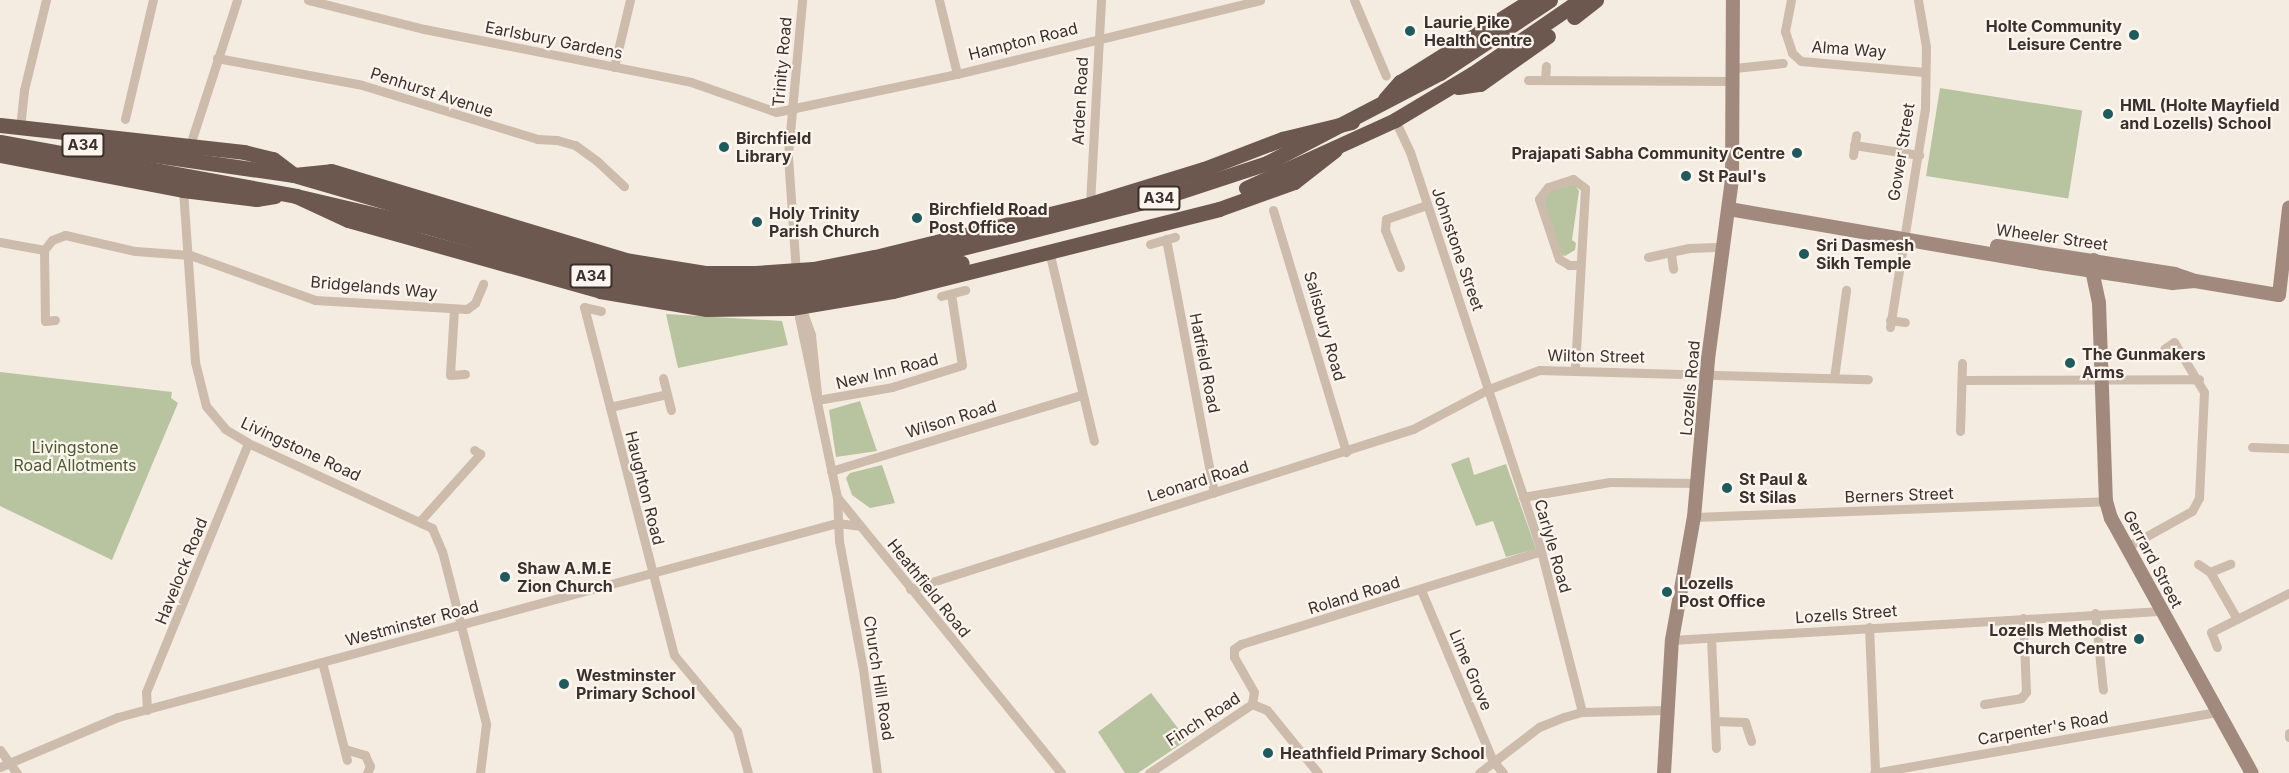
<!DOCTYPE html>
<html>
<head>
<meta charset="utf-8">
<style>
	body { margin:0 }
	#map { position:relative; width:2289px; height:773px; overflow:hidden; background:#f4ebe1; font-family:Inter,sans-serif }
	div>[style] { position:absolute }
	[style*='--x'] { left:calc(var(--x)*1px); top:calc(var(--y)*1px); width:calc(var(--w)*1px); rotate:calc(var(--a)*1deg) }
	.green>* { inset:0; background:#b8c4a0; transform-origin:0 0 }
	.minor>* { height:9px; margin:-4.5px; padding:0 4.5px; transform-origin:4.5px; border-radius:4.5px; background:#cdbbac }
	.secondary>* { height:14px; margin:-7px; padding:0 7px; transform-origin:7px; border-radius:7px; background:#a18a7d }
	.trunk>* { height:15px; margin:-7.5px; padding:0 7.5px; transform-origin:7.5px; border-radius:7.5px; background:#6c584f }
	.trunk-bridge>* { height:15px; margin:-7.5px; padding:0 7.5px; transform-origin:7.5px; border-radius:7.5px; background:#6c584f }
	.dots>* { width:16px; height:16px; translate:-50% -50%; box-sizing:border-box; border:3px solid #fbf5ee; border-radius:50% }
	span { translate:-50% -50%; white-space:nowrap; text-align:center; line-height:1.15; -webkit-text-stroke:4.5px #fbf5ee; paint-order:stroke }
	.shield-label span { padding:2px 4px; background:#fbf5ee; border:2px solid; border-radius:4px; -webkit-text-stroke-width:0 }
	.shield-label { font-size:15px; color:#3b302b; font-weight:700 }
	.poi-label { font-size:16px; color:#3b302b; font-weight:700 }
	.left { translate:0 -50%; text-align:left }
	.right { translate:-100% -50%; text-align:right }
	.street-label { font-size:16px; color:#3b302b }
	.park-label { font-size:16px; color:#4a5a2e }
</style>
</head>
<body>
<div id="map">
	<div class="green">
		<i style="left:1940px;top:88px;width:144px;height:89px;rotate:9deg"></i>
		<i style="clip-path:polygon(1574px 184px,1579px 191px,1572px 240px,1576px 243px,1575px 250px,1565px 256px,1559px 253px,1544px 206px,1545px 198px,1549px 191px)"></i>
		<i style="clip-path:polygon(666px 314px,782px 321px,788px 345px,678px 368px)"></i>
		<i style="clip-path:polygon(0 372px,172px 392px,171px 398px,178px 403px,112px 560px,0 506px)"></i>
		<i style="clip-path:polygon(860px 401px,877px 451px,836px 457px,829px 410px)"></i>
		<i style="clip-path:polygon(1469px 457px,1474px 475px,1506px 464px,1536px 549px,1506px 557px,1493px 521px,1476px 526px,1451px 464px)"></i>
		<i style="clip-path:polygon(882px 465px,895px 503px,870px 508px,852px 495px,846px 478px,850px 473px)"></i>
		<i style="clip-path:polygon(1151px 693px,1187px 740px,1138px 773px,1125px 773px,1098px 732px)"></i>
	</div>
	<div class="minor">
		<i style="--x:308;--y:0;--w:120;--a:14"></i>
		<i style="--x:424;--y:29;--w:272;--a:11.2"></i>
		<i style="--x:691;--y:82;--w:90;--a:19.4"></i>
		<i style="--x:776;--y:112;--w:185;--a:-11.9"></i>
		<i style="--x:957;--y:74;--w:312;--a:-13.7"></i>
		<i style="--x:939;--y:0;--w:76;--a:76.3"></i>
		<i style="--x:1354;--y:0;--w:82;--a:67.2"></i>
		<i style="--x:1791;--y:0;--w:32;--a:101"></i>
		<i style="--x:1785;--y:31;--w:23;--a:72"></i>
		<i style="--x:1792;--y:53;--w:12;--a:42"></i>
		<i style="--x:1801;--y:61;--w:124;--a:5.1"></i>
		<i style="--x:217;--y:58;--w:147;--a:10.5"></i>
		<i style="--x:362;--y:85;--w:183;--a:17.1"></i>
		<i style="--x:537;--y:139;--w:20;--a:3"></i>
		<i style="--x:557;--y:140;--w:19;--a:16"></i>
		<i style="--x:575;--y:145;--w:27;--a:36"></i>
		<i style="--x:597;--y:161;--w:37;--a:43"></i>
		<i style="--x:614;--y:67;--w:69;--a:-76.6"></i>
		<i style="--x:1734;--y:68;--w:49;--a:-5.8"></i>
		<i style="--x:1528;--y:80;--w:206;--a:0.3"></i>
		<i style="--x:1545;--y:80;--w:14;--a:-86"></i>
		<i style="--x:125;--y:119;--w:122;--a:-76.8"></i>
		<i style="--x:1395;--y:120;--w:35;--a:65"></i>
		<i style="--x:1410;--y:152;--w:420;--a:71.8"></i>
		<i style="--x:1541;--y:551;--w:166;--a:75.7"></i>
		<i style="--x:20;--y:128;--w:38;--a:-84"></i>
		<i style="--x:24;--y:90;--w:93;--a:-76.3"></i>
		<i style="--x:190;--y:145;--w:152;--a:-72"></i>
		<i style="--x:1854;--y:145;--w:66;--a:8.7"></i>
		<i style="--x:1853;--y:155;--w:20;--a:-81"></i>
		<i style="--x:183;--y:190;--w:172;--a:86"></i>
		<i style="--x:195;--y:362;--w:45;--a:76"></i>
		<i style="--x:206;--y:406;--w:30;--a:50"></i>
		<i style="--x:225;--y:429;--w:27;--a:31"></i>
		<i style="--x:248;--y:443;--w:203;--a:24.8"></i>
		<i style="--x:432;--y:528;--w:25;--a:67"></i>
		<i style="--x:442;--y:551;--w:179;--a:75.7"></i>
		<i style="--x:486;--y:724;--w:49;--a:97"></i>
		<i style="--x:1090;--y:204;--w:204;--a:-86.9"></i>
		<i style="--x:1273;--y:210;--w:253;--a:73.2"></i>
		<i style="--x:1166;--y:239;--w:258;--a:79.3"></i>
		<i style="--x:0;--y:242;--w:45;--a:10.3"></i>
		<i style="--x:1150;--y:244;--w:26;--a:-16"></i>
		<i style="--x:1049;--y:251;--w:195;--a:76.7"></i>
		<i style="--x:1671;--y:254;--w:15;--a:82"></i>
		<i style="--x:1648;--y:257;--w:42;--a:-12.4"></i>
		<i style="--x:1689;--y:248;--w:34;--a:-2"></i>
		<i style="--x:1400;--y:267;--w:40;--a:-112"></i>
		<i style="--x:1385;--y:230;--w:11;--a:-85"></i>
		<i style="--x:1386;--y:219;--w:43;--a:-18.9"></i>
		<i style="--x:796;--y:273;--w:118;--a:-93.9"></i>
		<i style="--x:788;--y:155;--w:156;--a:-84.8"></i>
		<i style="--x:941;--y:296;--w:25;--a:-14"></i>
		<i style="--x:801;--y:304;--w:13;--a:99"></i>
		<i style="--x:799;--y:317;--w:184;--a:78.1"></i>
		<i style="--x:837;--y:497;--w:355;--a:50.9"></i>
		<i style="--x:801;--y:307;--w:30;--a:70"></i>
		<i style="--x:811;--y:335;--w:59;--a:84.2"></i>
		<i style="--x:454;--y:309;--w:66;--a:93.5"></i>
		<i style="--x:450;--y:375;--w:15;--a:-4"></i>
		<i style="--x:601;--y:311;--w:17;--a:-167"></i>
		<i style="--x:584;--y:307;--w:359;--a:75.5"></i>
		<i style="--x:674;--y:655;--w:99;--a:50.3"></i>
		<i style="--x:737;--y:731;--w:43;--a:75.3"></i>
		<i style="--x:55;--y:320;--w:10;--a:174"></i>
		<i style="--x:45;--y:321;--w:71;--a:-90.8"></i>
		<i style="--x:44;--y:250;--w:13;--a:-51"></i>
		<i style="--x:52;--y:240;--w:14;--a:-21"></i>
		<i style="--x:65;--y:235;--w:72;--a:12.9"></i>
		<i style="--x:135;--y:251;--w:55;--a:4.2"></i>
		<i style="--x:190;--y:255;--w:133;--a:19.8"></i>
		<i style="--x:315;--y:300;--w:152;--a:3.4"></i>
		<i style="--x:467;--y:309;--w:10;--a:-37"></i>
		<i style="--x:475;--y:303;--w:21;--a:-67"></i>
		<i style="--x:1890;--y:320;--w:15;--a:8"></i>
		<i style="--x:1890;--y:327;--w:221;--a:-80.9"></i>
		<i style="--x:1925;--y:109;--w:62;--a:-89.1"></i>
		<i style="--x:1926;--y:47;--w:48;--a:-99.7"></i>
		<i style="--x:1575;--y:368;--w:180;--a:-86.8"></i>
		<i style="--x:1585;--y:188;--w:15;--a:-143"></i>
		<i style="--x:1573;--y:179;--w:26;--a:162"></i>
		<i style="--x:1548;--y:187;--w:15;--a:127"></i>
		<i style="--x:1539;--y:199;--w:63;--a:71.6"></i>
		<i style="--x:1559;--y:259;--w:12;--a:31"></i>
		<i style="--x:1569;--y:265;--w:11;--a:0"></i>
		<i style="--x:663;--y:378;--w:33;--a:76"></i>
		<i style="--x:1834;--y:378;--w:89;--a:-82.2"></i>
		<i style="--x:1962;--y:380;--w:237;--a:-0.2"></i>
		<i style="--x:817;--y:400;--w:76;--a:-9.8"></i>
		<i style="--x:892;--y:387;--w:73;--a:-17.4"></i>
		<i style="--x:962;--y:365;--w:72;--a:-98.8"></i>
		<i style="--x:610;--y:407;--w:58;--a:-12.8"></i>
		<i style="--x:1960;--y:431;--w:68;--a:-88.3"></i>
		<i style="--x:2252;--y:447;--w:37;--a:2"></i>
		<i style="--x:831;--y:471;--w:261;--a:-16.9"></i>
		<i style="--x:837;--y:497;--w:44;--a:87.4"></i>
		<i style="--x:839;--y:541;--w:130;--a:79.4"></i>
		<i style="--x:863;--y:669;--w:105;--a:82.3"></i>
		<i style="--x:1523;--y:497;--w:88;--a:-9.8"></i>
		<i style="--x:1610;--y:482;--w:88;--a:0.7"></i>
		<i style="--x:1694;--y:517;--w:412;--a:-2.2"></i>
		<i style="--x:421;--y:520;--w:89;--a:-48.2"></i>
		<i style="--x:480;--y:454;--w:7;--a:-146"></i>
		<i style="--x:2127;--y:547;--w:74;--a:-29"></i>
		<i style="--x:2192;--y:511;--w:15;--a:-62"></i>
		<i style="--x:2199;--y:498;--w:106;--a:-87.3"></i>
		<i style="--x:2204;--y:392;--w:58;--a:-121"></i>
		<i style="--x:2174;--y:342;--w:12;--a:145"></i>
		<i style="--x:2198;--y:564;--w:14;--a:34"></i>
		<i style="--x:2210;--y:572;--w:54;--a:60.1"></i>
		<i style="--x:2210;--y:572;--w:22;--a:-22"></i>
		<i style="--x:910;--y:589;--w:528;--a:-17.65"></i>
		<i style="--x:1413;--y:429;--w:86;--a:-27.8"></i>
		<i style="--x:1489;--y:389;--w:53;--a:-20.8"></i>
		<i style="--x:1539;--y:370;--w:329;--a:1.6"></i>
		<i style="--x:1421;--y:590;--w:186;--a:67.2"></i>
		<i style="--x:1493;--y:761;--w:16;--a:50"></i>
		<i style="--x:2095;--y:613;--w:77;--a:84.1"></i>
		<i style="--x:1869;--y:627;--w:146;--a:87.6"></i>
		<i style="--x:1711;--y:638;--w:110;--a:87.4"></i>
		<i style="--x:1672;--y:640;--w:491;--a:-3.4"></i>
		<i style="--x:2217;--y:647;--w:16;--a:-112"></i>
		<i style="--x:2211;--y:632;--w:87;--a:-26.6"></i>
		<i style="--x:322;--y:662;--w:101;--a:75.7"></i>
		<i style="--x:1252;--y:704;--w:12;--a:-81"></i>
		<i style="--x:1254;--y:692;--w:40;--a:-119.7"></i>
		<i style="--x:1234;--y:657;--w:8;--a:-90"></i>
		<i style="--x:1234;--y:649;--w:9;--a:-36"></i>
		<i style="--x:1241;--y:644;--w:314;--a:-17.2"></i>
		<i style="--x:1252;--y:704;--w:16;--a:22"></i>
		<i style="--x:1267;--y:710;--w:81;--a:51"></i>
		<i style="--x:1984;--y:704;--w:37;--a:-9"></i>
		<i style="--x:2021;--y:698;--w:8;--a:-50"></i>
		<i style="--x:2026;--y:692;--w:74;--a:-92.3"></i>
		<i style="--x:147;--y:710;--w:18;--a:-93"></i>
		<i style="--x:146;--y:692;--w:269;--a:-67.7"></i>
		<i style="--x:1715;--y:721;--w:30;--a:2"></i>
		<i style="--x:1745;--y:722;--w:20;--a:72"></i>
		<i style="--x:2289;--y:733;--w:4;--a:90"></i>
		<i style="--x:345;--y:749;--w:21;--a:17"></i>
		<i style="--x:365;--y:755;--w:12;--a:66"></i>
		<i style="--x:370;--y:766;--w:8;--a:113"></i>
		<i style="--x:0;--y:750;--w:29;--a:54"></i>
		<i style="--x:0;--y:767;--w:128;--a:-23"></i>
		<i style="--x:118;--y:717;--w:745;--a:-15.1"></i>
		<i style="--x:837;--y:523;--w:23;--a:7"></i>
		<i style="--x:1149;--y:773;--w:124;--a:-33.8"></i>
		<i style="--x:1479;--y:773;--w:76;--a:-37.5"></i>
		<i style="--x:1539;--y:727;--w:27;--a:-22"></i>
		<i style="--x:1564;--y:717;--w:19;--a:-16"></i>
		<i style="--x:1582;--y:712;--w:84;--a:-1.4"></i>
		<i style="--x:1874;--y:773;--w:348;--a:-10.1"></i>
	</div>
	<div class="secondary">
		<i style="--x:1729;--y:209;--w:317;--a:9.8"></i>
		<i style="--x:2041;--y:263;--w:133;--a:8.7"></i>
		<i style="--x:2172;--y:283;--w:23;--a:-5"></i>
		<i style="--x:1997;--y:246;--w:180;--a:8.9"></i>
		<i style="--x:2175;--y:274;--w:21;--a:19"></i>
		<i style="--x:2195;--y:281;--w:85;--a:9.5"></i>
		<i style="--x:2279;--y:295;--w:88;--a:-83.4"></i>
		<i style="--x:2094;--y:260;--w:10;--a:101"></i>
		<i style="--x:2092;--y:270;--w:34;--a:78"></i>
		<i style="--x:2099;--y:303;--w:198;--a:88"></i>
		<i style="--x:2106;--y:501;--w:18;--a:74"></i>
		<i style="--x:2111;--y:518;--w:291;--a:61.1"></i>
		<i style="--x:1664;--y:773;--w:133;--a:-86.6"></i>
		<i style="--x:1672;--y:640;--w:125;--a:-79.9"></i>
		<i style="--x:1694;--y:517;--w:159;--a:-84.9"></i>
		<i style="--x:1708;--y:359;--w:182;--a:-82.4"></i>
		<i style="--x:1732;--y:179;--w:179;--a:-89.7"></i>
	</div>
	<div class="trunk">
		<i style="--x:1574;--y:17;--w:28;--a:-38"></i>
		<i style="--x:1458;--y:87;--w:22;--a:-8"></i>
		<i style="--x:1480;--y:84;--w:83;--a:-35.2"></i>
		<i style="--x:1385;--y:99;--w:23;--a:-49"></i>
		<i style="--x:1400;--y:82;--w:155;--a:-32"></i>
		<i style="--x:0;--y:125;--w:245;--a:6.3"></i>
		<i style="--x:244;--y:152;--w:30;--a:14"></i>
		<i style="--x:273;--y:159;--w:26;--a:37"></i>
		<i style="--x:294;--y:175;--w:37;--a:-6"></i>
		<i style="--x:331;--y:171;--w:307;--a:16.8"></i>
		<i style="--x:625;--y:260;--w:81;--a:9.2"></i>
		<i style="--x:705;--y:273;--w:50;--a:0"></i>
		<i style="--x:755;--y:273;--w:58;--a:-3.9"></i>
		<i style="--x:813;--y:269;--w:63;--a:-11"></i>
		<i style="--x:875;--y:257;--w:221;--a:-13.8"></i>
		<i style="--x:1090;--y:204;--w:119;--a:-17.1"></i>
		<i style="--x:1204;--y:169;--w:84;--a:-21"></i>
		<i style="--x:1282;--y:139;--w:72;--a:-13.7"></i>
		<i style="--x:0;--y:142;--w:301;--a:10.3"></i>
		<i style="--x:296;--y:196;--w:140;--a:13.2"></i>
		<i style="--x:432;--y:228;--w:188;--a:16.4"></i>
		<i style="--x:612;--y:281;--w:91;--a:9.5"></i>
		<i style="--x:92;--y:146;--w:204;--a:8.2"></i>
		<i style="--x:294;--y:175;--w:332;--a:16.3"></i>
		<i style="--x:613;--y:268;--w:91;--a:10.8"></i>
		<i style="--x:0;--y:155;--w:186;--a:10.8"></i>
		<i style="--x:183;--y:190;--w:74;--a:7"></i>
		<i style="--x:256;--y:199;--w:19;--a:-9"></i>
		<i style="--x:1246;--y:188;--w:164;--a:-24.5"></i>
		<i style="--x:1395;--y:120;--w:90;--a:-30.9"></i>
		<i style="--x:1472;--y:74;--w:131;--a:-34.4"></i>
		<i style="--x:296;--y:196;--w:57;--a:24.8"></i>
		<i style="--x:348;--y:220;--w:262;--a:15.7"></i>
		<i style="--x:600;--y:291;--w:108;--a:9.6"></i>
		<i style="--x:706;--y:309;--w:85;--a:-0.7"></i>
		<i style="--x:791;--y:308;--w:103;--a:-9.5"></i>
		<i style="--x:893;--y:291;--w:336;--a:-14.1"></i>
		<i style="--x:1219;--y:209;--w:80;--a:-19.8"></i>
		<i style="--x:1294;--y:182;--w:52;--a:-38"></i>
		<i style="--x:958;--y:249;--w:216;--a:-14.2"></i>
		<i style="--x:1167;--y:196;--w:105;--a:-18.3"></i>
		<i style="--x:1267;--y:163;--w:195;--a:-27.5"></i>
		<i style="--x:1440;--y:73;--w:132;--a:-33.6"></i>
	</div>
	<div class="trunk-bridge">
		<i style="--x:702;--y:285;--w:47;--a:2.4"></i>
		<i style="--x:749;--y:287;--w:75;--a:-4.6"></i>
		<i style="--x:824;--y:281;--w:138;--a:-13.4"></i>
		<i style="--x:702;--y:296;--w:99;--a:0"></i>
		<i style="--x:801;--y:296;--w:164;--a:-11.6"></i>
	</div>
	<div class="dots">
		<i style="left:1410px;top:31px;background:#1f5a5e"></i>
		<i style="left:2134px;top:35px;background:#1f5a5e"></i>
		<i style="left:2108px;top:114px;background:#1f5a5e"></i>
		<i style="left:724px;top:147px;background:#1f5a5e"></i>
		<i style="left:1797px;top:153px;background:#1f5a5e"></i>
		<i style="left:1686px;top:176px;background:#1f5a5e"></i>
		<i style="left:917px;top:218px;background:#1f5a5e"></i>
		<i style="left:757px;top:222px;background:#1f5a5e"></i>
		<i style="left:1804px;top:254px;background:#1f5a5e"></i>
		<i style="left:2070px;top:363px;background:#1f5a5e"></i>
		<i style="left:1727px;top:488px;background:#1f5a5e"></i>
		<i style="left:505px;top:577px;background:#1f5a5e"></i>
		<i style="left:1667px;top:592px;background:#1f5a5e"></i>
		<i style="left:2139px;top:639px;background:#1f5a5e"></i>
		<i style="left:564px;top:684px;background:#1f5a5e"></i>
		<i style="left:1268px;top:753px;background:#1f5a5e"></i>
	</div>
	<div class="shield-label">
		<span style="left:83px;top:145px">A34</span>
		<span style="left:1159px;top:198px">A34</span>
		<span style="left:591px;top:276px">A34</span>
	</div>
	<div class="poi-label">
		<span class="left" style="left:1424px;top:31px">Laurie Pike<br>Health Centre</span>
		<span class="right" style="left:2122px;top:35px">Holte Community<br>Leisure Centre</span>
		<span class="left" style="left:2120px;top:114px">HML (Holte Mayfield<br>and Lozells) School</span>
		<span class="left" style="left:736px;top:147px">Birchfield<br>Library</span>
		<span class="right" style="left:1785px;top:153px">Prajapati Sabha Community Centre</span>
		<span class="left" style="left:1698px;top:176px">St Paul's</span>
		<span class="left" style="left:929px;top:218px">Birchfield Road<br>Post Office</span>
		<span class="left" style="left:769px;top:222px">Holy Trinity<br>Parish Church</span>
		<span class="left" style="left:1816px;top:254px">Sri Dasmesh<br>Sikh Temple</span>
		<span class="left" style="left:2082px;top:363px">The Gunmakers<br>Arms</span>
		<span class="left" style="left:1739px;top:488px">St Paul &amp;<br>St Silas</span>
		<span class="left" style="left:517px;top:577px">Shaw A.M.E<br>Zion Church</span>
		<span class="left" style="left:1679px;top:592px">Lozells<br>Post Office</span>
		<span class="right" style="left:2127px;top:639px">Lozells Methodist<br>Church Centre</span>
		<span class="left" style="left:576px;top:684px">Westminster<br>Primary School</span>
		<span class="left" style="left:1280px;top:753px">Heathfield Primary School</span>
	</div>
	<div class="street-label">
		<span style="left:554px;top:40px;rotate:11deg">Earlsbury Gardens</span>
		<span style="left:1023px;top:41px;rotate:-14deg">Hampton Road</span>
		<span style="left:1849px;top:49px;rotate:4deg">Alma Way</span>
		<span style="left:782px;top:62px;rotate:-85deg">Trinity Road</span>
		<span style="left:432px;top:92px;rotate:18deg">Penhurst Avenue</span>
		<span style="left:1080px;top:101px;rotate:-87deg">Arden Road</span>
		<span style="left:1901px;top:152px;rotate:-81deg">Gower Street</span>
		<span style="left:2052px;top:237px;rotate:8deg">Wheeler Street</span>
		<span style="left:1458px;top:249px;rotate:71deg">Johnstone Street</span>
		<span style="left:374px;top:287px;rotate:5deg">Bridgelands Way</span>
		<span style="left:1325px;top:326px;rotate:74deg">Salisbury Road</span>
		<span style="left:1596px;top:356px;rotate:1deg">Wilton Street</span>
		<span style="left:1205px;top:363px;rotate:79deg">Hatfield Road</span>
		<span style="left:887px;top:371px;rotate:-14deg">New Inn Road</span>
		<span style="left:1690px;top:388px;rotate:-85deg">Lozells Road</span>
		<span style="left:951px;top:419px;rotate:-17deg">Wilson Road</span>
		<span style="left:301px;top:449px;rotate:25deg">Livingstone Road</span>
		<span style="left:1198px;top:481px;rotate:-17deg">Leonard Road</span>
		<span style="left:645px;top:488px;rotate:76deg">Haughton Road</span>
		<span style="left:1899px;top:495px;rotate:-2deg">Berners Street</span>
		<span style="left:1553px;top:546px;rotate:74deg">Carlyle Road</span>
		<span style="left:2153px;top:559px;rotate:62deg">Gerrard Street</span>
		<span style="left:181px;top:571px;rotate:-68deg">Havelock Road</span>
		<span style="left:929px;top:588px;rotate:51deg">Heathfield Road</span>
		<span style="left:1354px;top:595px;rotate:-17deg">Roland Road</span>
		<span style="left:1846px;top:614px;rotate:-4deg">Lozells Street</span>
		<span style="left:412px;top:623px;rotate:-15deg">Westminster Road</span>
		<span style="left:1471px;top:670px;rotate:67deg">Lime Grove</span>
		<span style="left:879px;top:678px;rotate:81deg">Church Hill Road</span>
		<span style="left:1203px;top:719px;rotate:-33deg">Finch Road</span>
		<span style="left:2043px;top:728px;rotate:-10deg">Carpenter's Road</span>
	</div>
	<div class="park-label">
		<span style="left:75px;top:456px">Livingstone<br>Road Allotments</span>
	</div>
</div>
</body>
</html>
